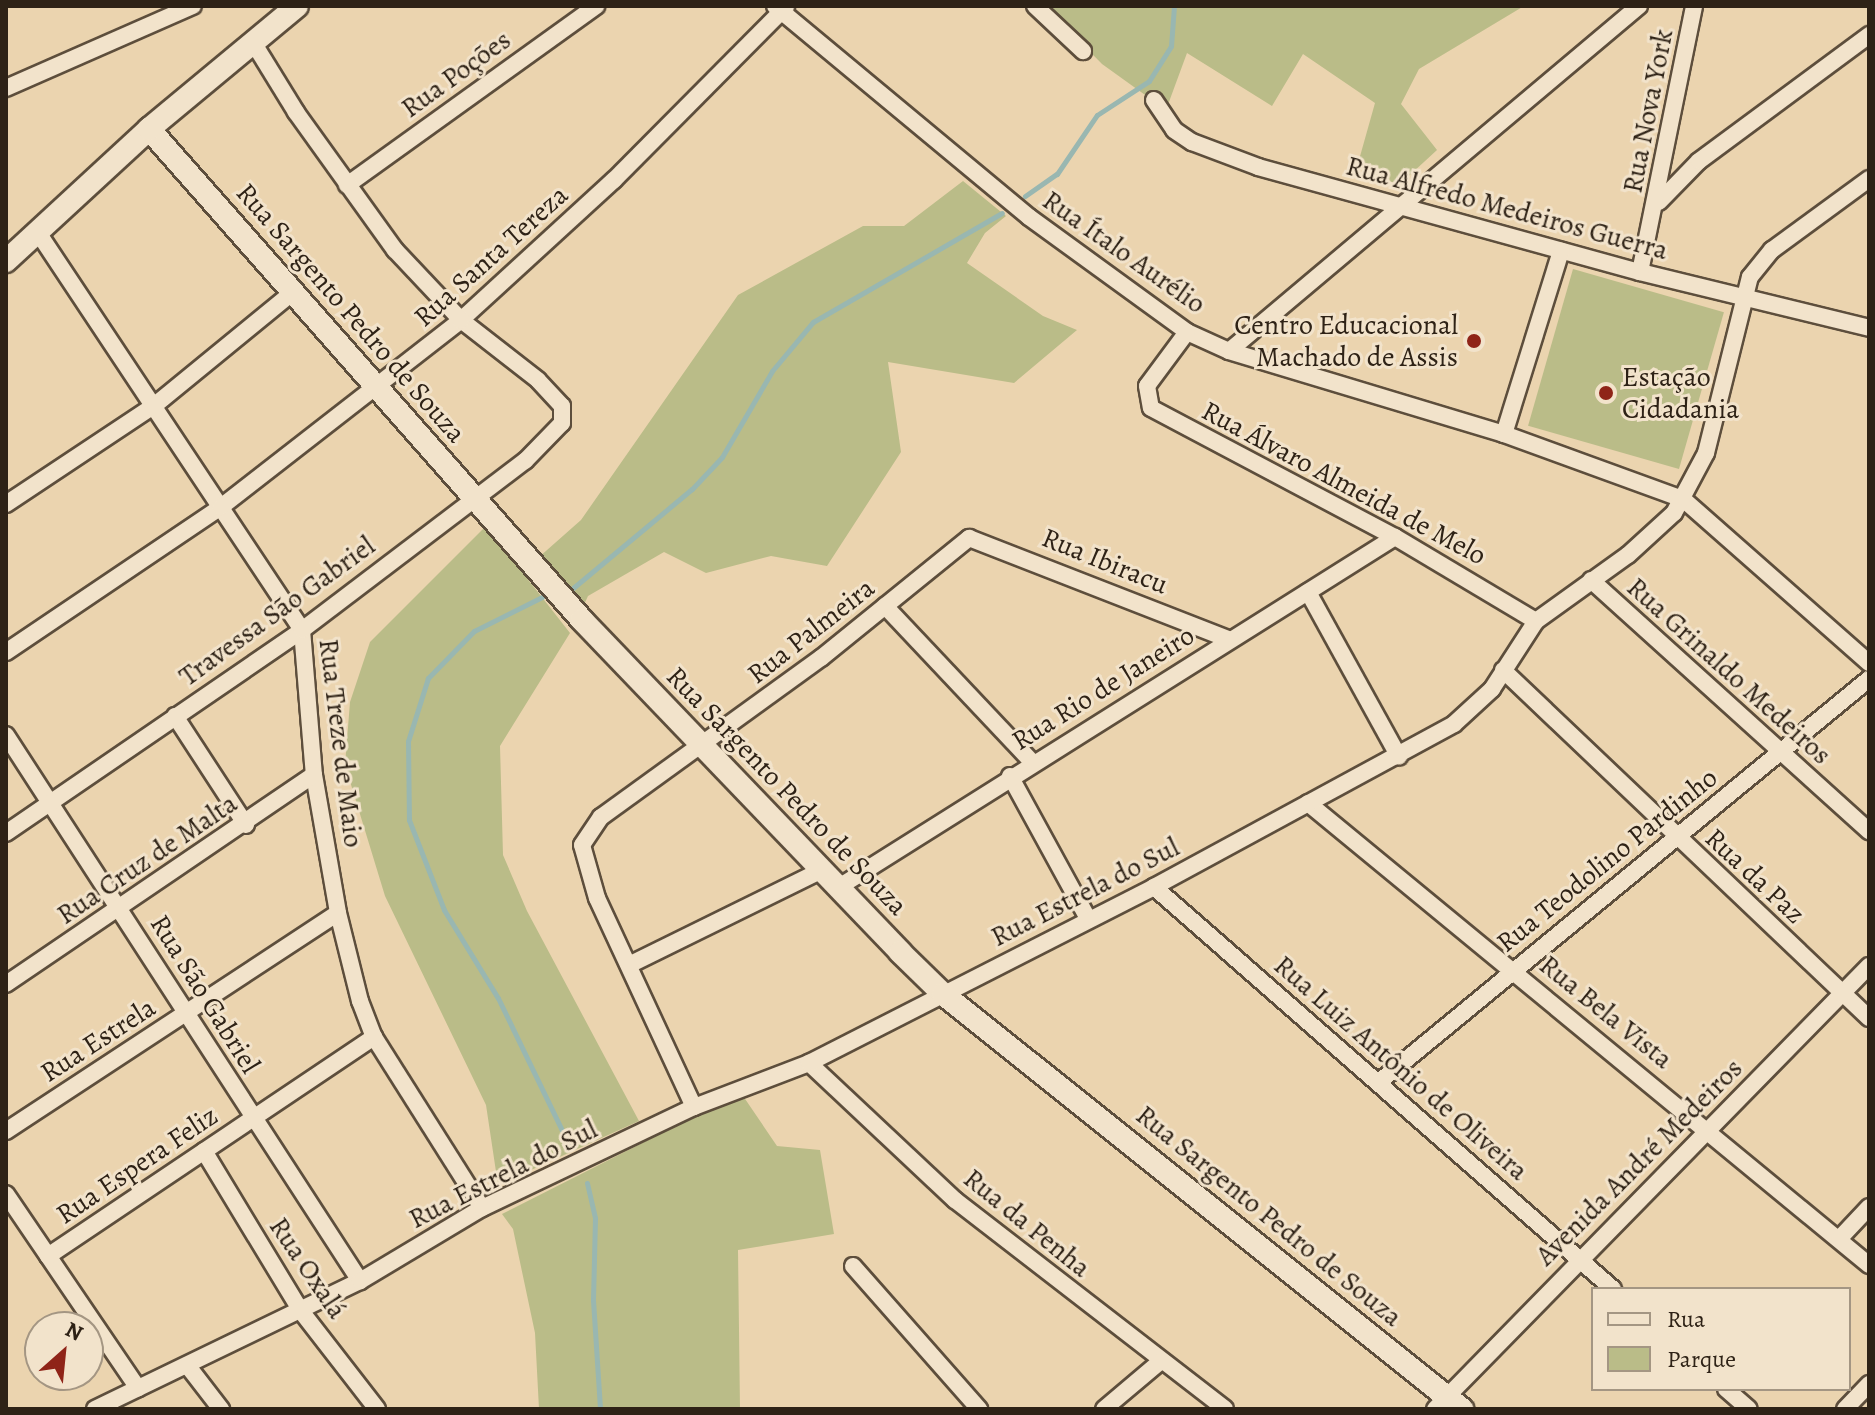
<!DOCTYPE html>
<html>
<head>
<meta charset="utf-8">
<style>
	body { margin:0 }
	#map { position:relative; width:1875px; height:1415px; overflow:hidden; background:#ebd4af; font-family:Alegreya,serif }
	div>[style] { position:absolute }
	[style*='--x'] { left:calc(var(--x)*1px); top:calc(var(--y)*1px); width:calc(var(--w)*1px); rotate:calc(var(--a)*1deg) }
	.green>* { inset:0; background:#babc88; transform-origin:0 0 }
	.stream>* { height:5px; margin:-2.5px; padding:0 2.5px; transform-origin:2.5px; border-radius:2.5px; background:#99b7b1 }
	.roads { filter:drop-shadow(2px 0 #5d4e3c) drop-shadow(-2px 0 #5d4e3c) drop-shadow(0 2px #5d4e3c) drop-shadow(0 -2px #5d4e3c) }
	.minor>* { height:16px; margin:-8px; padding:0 8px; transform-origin:8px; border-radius:8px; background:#f2e3cb }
	.tertiary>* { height:22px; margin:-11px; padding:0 11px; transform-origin:11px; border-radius:11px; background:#f2e3cb }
	.dots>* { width:22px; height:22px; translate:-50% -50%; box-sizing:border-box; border:4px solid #f2e3cb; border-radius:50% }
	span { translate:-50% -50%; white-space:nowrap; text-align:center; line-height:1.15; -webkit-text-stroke:6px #f2e3cb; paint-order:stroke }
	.street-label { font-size:28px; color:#2e2216 }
	.poi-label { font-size:28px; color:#2e2216 }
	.right { translate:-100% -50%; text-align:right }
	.left { translate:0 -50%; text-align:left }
	.frame { position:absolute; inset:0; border:8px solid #2e2216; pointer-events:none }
	.legend { position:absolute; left:1591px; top:1287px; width:260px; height:104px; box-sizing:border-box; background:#f2e3cb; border:2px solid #a49683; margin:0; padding:10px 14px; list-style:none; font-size:24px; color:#2e2216 }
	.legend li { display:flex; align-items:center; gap:16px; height:40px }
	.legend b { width:40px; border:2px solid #a49683 }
	.north { position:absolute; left:24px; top:1311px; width:80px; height:80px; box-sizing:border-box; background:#f2e3cb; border:2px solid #a49683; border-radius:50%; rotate:27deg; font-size:22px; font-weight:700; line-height:32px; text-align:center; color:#2e2216 }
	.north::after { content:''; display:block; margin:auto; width:28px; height:36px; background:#8f2418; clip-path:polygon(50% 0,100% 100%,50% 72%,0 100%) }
</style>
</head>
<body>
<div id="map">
	<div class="green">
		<i style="clip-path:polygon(1045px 6px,1524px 6px,1419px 69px,1401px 104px,1437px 150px,1399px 185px,1357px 167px,1375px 103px,1303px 54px,1272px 106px,1187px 53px,1166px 110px,1102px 64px)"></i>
		<i style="clip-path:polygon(963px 181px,1006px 216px,985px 233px,967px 263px,1043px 316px,1077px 330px,1014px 383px,888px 362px,901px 452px,827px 566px,771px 556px,706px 573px,664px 552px,588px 596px,583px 607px,538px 558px,581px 520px,738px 295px,863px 226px,904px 226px)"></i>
		<i style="left:1573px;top:269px;width:157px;height:163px;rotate:16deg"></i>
		<i style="clip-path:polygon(486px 526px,570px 633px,500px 746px,503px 855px,527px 911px,639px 1121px,498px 1185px,486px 1105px,385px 896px,345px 765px,350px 702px,370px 642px)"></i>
		<i style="clip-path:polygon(741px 1093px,777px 1146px,820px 1150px,834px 1234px,738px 1250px,740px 1409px,539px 1409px,535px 1333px,513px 1229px,502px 1214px)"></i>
	</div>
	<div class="stream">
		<i style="--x:1025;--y:196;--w:39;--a:-35"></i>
		<i style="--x:1057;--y:174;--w:71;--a:-55.9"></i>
		<i style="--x:1097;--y:115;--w:62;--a:-33.2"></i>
		<i style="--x:1149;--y:81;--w:41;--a:-57.8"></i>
		<i style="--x:1171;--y:46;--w:40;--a:-85.7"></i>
		<i style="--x:573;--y:588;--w:155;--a:-39.8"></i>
		<i style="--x:692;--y:489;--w:44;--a:-46.8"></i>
		<i style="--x:722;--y:457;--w:99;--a:-59.8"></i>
		<i style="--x:772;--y:371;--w:64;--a:-50.1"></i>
		<i style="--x:813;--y:322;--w:218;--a:-30"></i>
		<i style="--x:542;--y:597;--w:76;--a:153.4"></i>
		<i style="--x:474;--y:631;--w:66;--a:134.4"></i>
		<i style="--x:428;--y:678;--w:66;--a:107.6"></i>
		<i style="--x:408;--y:741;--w:79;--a:89.3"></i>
		<i style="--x:409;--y:820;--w:97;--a:68.7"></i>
		<i style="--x:444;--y:910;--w:103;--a:58.5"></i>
		<i style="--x:498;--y:998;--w:161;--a:64.2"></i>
		<i style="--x:587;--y:1183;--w:36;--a:77"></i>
		<i style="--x:595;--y:1218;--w:82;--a:91.4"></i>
		<i style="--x:593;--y:1300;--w:109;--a:86.3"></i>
	</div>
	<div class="roads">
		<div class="minor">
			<i style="--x:775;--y:6;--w:330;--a:39.7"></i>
			<i style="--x:1029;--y:217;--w:195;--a:36"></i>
			<i style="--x:1187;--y:332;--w:46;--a:24.3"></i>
			<i style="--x:1229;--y:351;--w:287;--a:16.8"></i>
			<i style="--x:1504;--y:434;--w:190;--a:20"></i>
			<i style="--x:1683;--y:499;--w:248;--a:41.4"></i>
			<i style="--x:1035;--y:6;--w:66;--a:43.2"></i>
			<i style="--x:6;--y:88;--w:204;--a:-23.7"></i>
			<i style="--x:1154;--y:100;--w:36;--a:56"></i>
			<i style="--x:1174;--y:130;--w:22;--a:34"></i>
			<i style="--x:1192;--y:142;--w:71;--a:20.7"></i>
			<i style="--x:1258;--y:167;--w:396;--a:15.4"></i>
			<i style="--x:1640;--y:272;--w:236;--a:13.7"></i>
			<i style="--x:347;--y:185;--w:307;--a:-35.7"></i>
			<i style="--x:1659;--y:202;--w:57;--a:-45.7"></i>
			<i style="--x:1699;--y:161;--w:212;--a:-36.5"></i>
			<i style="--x:37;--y:231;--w:479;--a:56.4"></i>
			<i style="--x:302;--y:630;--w:145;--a:85.3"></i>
			<i style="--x:314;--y:775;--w:140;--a:80.1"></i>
			<i style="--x:338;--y:913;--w:91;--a:76"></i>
			<i style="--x:360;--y:1001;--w:39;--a:69"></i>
			<i style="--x:374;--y:1037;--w:202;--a:57.7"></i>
			<i style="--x:1640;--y:272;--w:271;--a:-78.5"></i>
			<i style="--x:1187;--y:332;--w:67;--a:126.5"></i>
			<i style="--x:1147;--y:386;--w:22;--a:80"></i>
			<i style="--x:1151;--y:408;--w:276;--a:27.9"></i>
			<i style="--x:1395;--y:537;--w:164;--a:30.8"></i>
			<i style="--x:1229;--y:351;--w:536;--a:-40.08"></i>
			<i style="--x:1504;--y:434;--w:192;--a:-72.7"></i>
			<i style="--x:6;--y:504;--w:179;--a:-33.6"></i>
			<i style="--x:155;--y:405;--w:178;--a:-39.3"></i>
			<i style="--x:1591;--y:580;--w:375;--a:42.1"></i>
			<i style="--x:1308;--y:592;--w:188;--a:61.1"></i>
			<i style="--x:885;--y:606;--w:214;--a:46.7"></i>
			<i style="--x:6;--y:652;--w:259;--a:-34"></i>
			<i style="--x:221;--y:507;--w:304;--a:-37.9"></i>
			<i style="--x:461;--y:320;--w:207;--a:-42.5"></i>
			<i style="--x:614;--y:180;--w:244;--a:-45.2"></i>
			<i style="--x:1503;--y:670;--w:505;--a:43.56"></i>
			<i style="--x:175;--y:716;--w:130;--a:56.9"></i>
			<i style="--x:6;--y:735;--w:651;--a:57.04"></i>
			<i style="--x:1010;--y:776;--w:164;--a:61.3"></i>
			<i style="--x:1308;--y:803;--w:727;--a:39.47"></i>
			<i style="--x:6;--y:833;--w:359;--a:-34.4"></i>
			<i style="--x:302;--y:630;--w:280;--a:-37.2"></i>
			<i style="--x:525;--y:461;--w:53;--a:-45.8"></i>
			<i style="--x:562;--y:423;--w:17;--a:-90"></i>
			<i style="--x:562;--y:406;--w:35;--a:-133"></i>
			<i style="--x:538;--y:380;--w:98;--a:-142.1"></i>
			<i style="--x:461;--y:320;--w:96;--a:-133.3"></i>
			<i style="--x:395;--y:250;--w:170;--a:-125.7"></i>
			<i style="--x:296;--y:112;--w:82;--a:-121.6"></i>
			<i style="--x:839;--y:887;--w:657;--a:-32.19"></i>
			<i style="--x:1154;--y:887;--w:610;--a:41.21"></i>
			<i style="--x:629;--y:965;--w:215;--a:-26.2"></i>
			<i style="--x:6;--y:984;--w:372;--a:-34.2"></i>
			<i style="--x:809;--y:1063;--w:200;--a:43.2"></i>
			<i style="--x:955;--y:1200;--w:341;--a:37.7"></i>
			<i style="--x:1379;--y:1082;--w:634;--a:-39.44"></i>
			<i style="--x:694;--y:1107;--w:230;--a:-114.9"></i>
			<i style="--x:597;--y:898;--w:55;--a:-105.8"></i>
			<i style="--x:582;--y:845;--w:34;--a:-56"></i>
			<i style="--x:601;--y:817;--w:271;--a:-35.9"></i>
			<i style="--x:821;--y:658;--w:191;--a:-39"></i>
			<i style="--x:969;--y:538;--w:280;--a:21.3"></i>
			<i style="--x:6;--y:1131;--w:397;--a:-33.3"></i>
			<i style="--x:204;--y:1151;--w:187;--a:58.8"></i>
			<i style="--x:301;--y:1311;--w:124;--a:52.2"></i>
			<i style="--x:6;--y:1194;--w:235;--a:55.8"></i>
			<i style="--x:1839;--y:1239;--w:44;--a:-46.8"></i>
			<i style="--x:48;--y:1256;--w:393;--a:-33.9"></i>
			<i style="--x:853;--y:1266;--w:191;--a:48.6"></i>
			<i style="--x:187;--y:1365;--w:56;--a:52.3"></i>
			<i style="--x:1726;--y:1389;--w:30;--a:41"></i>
			<i style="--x:95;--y:1409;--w:294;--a:-25.8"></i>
			<i style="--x:360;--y:1281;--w:142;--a:-30.9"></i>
			<i style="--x:482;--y:1208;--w:235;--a:-25.5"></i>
			<i style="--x:694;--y:1107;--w:123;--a:-20.9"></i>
			<i style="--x:809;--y:1063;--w:387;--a:-27"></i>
			<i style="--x:1154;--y:887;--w:341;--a:-28.5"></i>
			<i style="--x:1454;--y:724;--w:52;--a:-42.6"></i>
			<i style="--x:1492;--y:689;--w:81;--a:-57.1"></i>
			<i style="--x:1536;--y:621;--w:113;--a:-35.7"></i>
			<i style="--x:1628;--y:555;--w:62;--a:-42.4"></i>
			<i style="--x:1674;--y:513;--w:68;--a:-61.9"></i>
			<i style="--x:1706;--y:453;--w:181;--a:-76"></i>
			<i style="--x:1750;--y:277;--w:35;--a:-51"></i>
			<i style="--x:1772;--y:250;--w:120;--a:-36.2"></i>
			<i style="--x:1104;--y:1409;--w:75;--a:-40.1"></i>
			<i style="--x:1435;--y:1409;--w:620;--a:-45.59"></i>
			<i style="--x:1845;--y:1409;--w:35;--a:-46"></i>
		</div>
		<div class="tertiary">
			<i style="--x:149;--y:129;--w:655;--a:48.59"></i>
			<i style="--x:582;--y:620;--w:460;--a:46.2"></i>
			<i style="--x:900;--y:952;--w:60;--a:44.3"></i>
			<i style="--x:943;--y:994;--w:665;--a:38.65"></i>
			<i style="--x:6;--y:261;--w:195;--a:-42.7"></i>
			<i style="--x:149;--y:129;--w:192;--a:-39.7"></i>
		</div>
	</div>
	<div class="dots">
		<i style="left:1474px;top:341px;background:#8f2418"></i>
		<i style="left:1606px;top:393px;background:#8f2418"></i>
	</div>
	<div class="street-label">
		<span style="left:456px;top:74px;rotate:-36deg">Rua Poções</span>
		<span style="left:1648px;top:111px;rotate:-79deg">Rua Nova York</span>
		<span style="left:1507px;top:208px;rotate:15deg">Rua Alfredo Medeiros Guerra</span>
		<span style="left:1124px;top:252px;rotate:35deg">Rua Ítalo Aurélio</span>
		<span style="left:491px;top:256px;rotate:-42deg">Rua Santa Tereza</span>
		<span style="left:351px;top:313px;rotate:49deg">Rua Sargento Pedro de Souza</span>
		<span style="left:1344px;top:483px;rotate:28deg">Rua Álvaro Almeida de Melo</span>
		<span style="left:1105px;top:561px;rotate:22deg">Rua Ibiracu</span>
		<span style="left:277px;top:611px;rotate:-36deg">Travessa São Gabriel</span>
		<span style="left:811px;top:631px;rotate:-38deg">Rua Palmeira</span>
		<span style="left:1729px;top:671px;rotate:42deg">Rua Grinaldo Medeiros</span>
		<span style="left:1103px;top:688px;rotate:-32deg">Rua Rio de Janeiro</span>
		<span style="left:341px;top:743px;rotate:83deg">Rua Treze de Maio</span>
		<span style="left:787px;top:791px;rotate:46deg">Rua Sargento Pedro de Souza</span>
		<span style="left:147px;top:859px;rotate:-34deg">Rua Cruz de Malta</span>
		<span style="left:1607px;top:860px;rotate:-39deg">Rua Teodolino Pardinho</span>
		<span style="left:1755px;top:876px;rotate:43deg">Rua da Paz</span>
		<span style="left:1085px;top:892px;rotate:-27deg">Rua Estrela do Sul</span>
		<span style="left:205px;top:994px;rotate:58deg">Rua São Gabriel</span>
		<span style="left:1606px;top:1012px;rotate:39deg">Rua Bela Vista</span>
		<span style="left:98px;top:1040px;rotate:-33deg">Rua Estrela</span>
		<span style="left:1401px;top:1068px;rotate:41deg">Rua Luiz Antônio de Oliveira</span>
		<span style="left:1639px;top:1162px;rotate:-45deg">Avenida André Medeiros</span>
		<span style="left:137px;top:1165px;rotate:-34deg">Rua Espera Feliz</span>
		<span style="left:503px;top:1174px;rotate:-27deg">Rua Estrela do Sul</span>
		<span style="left:1269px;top:1216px;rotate:39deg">Rua Sargento Pedro de Souza</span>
		<span style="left:1027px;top:1223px;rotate:39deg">Rua da Penha</span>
		<span style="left:308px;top:1268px;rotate:56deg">Rua Oxalá</span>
	</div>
	<div class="poi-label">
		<span class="right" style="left:1458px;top:341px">Centro Educacional<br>Machado de Assis</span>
		<span class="left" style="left:1622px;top:393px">Estação<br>Cidadania</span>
	</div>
	<div class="frame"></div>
	<ul class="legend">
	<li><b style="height:10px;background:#f2e3cb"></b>Rua</li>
	<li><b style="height:22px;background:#babc88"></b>Parque</li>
	</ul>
	<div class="north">N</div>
</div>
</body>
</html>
